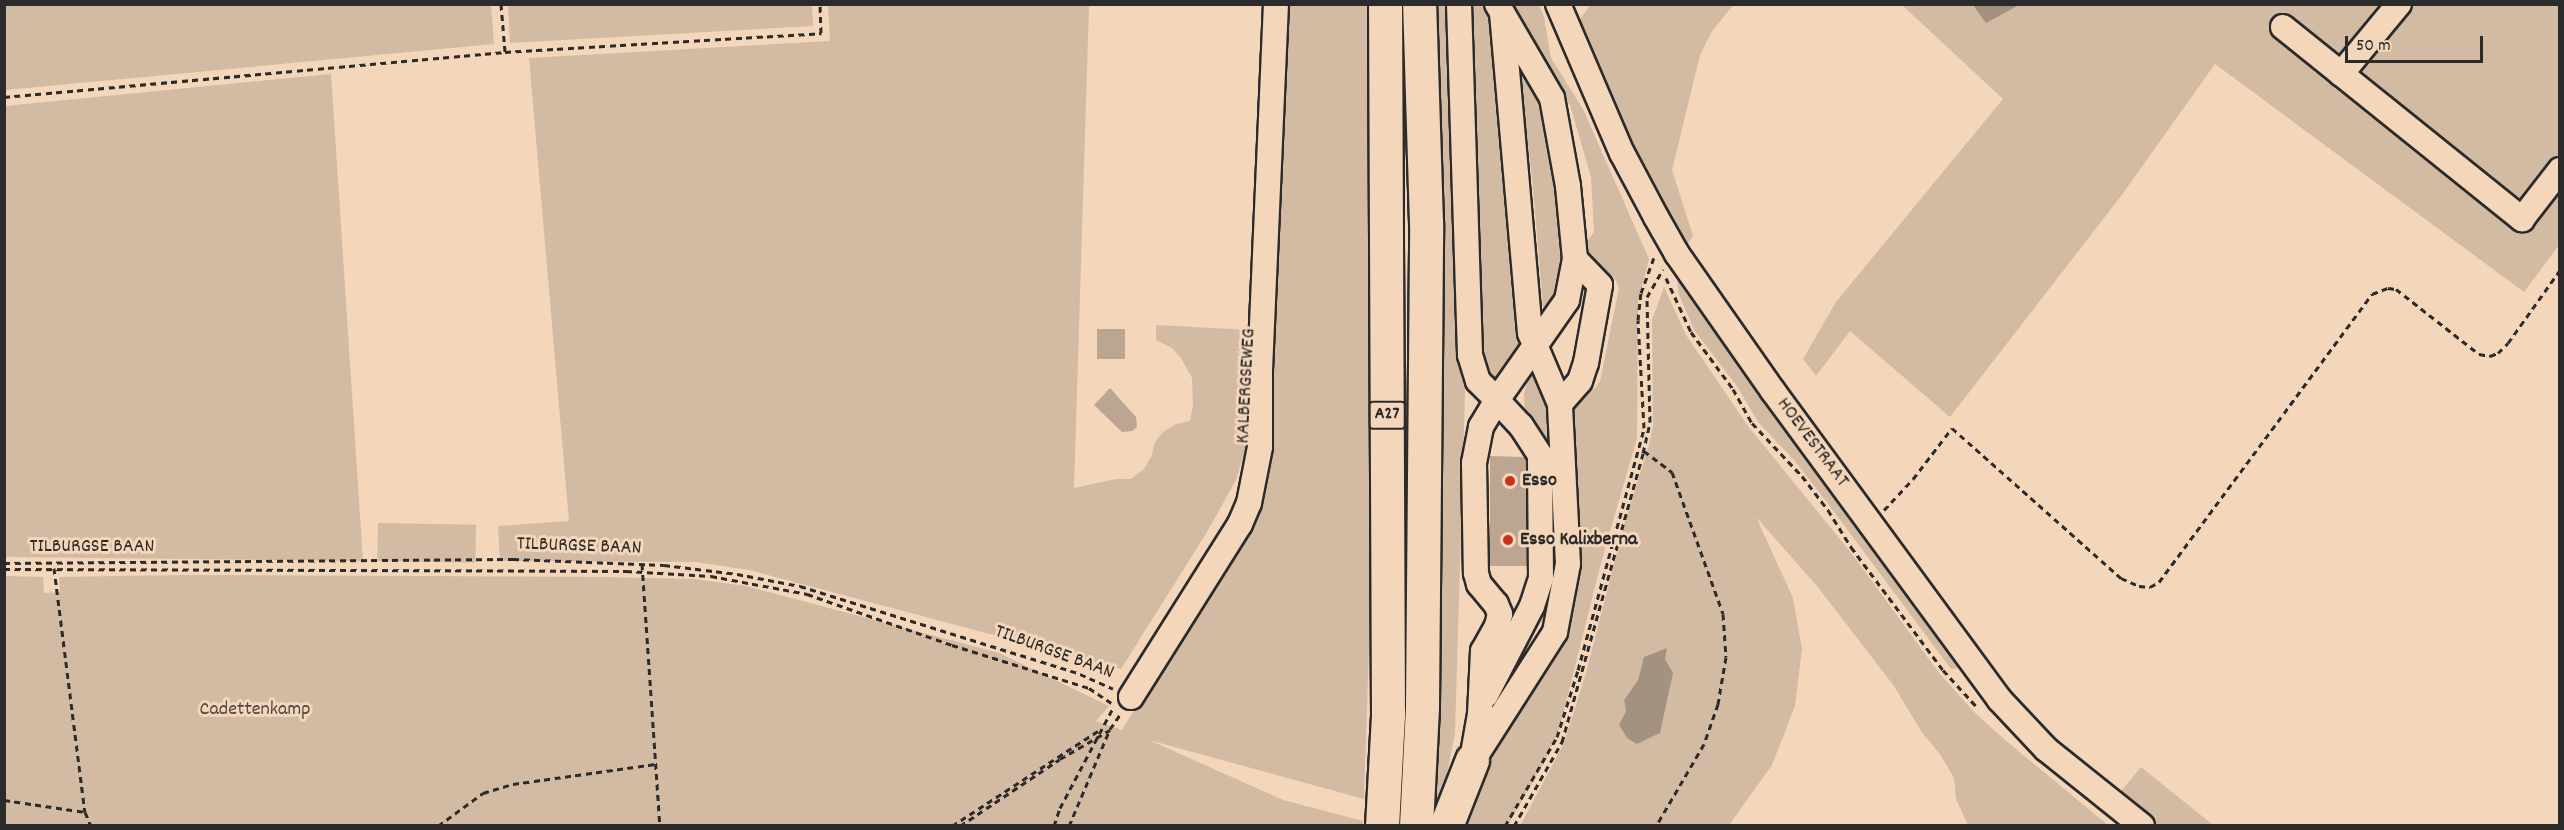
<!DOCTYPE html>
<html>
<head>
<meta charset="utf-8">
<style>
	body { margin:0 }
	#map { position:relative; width:2564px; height:830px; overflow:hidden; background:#f4d6ba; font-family:Dekko,sans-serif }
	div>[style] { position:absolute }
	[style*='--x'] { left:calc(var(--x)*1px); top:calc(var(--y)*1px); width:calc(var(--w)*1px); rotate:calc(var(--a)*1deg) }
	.green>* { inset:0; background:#d3baa2; transform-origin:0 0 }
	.water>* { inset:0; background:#a49281 }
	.building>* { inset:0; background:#bca692; transform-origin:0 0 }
	.path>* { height:3px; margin-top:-1.5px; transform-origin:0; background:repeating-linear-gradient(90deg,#2b2b2b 0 6px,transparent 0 10.5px) }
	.roads { filter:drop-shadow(2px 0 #2b2b2b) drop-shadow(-2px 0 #2b2b2b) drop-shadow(0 2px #2b2b2b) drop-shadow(0 -2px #2b2b2b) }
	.minor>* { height:24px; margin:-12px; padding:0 12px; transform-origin:12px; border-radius:12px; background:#f4d6ba }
	.highway>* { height:33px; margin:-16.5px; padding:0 16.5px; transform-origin:16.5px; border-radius:16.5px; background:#f4d6ba }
	.dots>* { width:16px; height:16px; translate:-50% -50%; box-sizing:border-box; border:3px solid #f4d6ba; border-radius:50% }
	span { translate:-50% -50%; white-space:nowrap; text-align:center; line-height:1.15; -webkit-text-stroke:6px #f4d6ba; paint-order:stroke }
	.shield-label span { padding:2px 4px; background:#f4d6ba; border:2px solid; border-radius:4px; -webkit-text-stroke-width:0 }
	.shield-label { font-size:18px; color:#2b2b2b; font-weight:700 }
	.street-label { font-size:20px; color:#2b2b2b }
	.poi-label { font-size:20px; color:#2b2b2b; font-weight:700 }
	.left { translate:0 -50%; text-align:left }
	.park-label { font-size:20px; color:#4d4843 }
	.frame { position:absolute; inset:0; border:6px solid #2b2b2b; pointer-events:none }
	.scale { position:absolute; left:2345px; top:36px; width:138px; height:27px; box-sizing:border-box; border:3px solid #2b2b2b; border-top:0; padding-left:8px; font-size:18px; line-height:21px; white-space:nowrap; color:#2b2b2b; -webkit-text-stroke:4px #f4d6ba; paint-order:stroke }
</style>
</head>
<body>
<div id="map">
	<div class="green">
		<i style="clip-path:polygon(5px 4px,491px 5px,494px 44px,5px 90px)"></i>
		<i style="clip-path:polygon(1447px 4px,1465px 339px,1465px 393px,1455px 733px,1437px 825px,1432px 825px,1442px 437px,1436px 5px)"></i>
		<i style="clip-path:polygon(508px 5px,812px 5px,813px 26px,510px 43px)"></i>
		<i style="clip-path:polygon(828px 5px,1089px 5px,1074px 488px,1116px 479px,1131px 479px,1144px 469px,1151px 457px,1155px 442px,1163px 432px,1176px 424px,1190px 421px,1193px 405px,1192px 378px,1181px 358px,1172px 348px,1156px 340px,1156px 325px,1249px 330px,1245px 450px,1236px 480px,1207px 532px,1121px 669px,749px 570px,695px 562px,500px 561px,498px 526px,569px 521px,529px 58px,830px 41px)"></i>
		<i style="clip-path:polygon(1282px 5px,1368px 5px,1373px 527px,1364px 799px,1149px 740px,1283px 800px,1363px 821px,1363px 825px,5px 826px,5px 576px,43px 577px,44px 593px,60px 592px,59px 577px,182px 575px,603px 577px,694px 579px,746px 586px,999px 653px,1109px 706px,1096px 721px,1122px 730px,1246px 525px)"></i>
		<i style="clip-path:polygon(1469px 5px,1488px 5px,1498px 42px,1523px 349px,1496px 391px,1475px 349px)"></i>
		<i style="clip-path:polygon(1504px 5px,1539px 5px,1544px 17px,1551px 58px,1583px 109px,1649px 259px,1638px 301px,1637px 438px,1601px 563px,1559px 730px,1546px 759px,1508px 825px,1465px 826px,1480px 784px,1556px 623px,1569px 414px,1573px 402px,1595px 388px,1600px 381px,1619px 288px,1614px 277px,1581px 258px,1582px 249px,1594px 232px,1591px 177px,1570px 105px,1543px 72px)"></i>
		<i style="clip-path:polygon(1590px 5px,1733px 5px,1712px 31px,1700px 55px,1672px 170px,1693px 236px,1682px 253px,1580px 37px,1576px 25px)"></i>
		<i style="clip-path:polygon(1902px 5px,2559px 5px,2559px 245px,2524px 292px,2215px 64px,2121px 196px,1950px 417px,1850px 331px,1816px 376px,1803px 359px,1836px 302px,2003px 99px)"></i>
		<i style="clip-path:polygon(1515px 45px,1541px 88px,1549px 124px,1568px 286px,1544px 319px,1532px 176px)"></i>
		<i style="clip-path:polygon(331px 74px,363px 561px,5px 557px,5px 106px)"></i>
		<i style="clip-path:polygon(1680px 273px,1968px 667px,1951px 669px,1826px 501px,1794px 460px,1758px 422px,1737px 386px,1694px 330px,1679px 294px,1677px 282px)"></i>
		<i style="clip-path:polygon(evenodd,1664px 287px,1686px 335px,1748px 426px,1852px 554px,1939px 673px,1975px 713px,2005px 740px,2108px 825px,1968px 825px,1956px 799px,1954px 778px,1940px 754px,1921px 731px,1894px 686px,1817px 586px,1756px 517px,1793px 598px,1802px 649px,1795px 706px,1772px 765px,1729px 825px,1520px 826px,1564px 743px,1586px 673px,1625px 521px,1649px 445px,1653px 425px,1652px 320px,1664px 287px,1644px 657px,1627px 738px,1620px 725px,1626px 711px,1624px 700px,1638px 680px,1644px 657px)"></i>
		<i style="clip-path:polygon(1534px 363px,1550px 396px,1556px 474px,1525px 416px,1524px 393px)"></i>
		<i style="left:378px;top:523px;width:98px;height:38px;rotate:1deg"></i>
		<i style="clip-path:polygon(2141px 767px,2213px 825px,2155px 825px,2117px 796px)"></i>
	</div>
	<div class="water">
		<i style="clip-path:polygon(1973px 5px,2019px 5px,1986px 23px)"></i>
		<i style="clip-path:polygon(1667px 648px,1665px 659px,1673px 673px,1660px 733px,1637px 744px,1627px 738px,1619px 725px,1626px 711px,1624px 700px,1638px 680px,1644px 657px)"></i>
	</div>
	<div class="building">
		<i style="left:1097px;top:329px;width:28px;height:30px"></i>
		<i style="clip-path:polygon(1110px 388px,1136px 417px,1137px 427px,1132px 431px,1122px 432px,1094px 405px)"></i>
		<i style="clip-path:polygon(1490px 456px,1524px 457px,1526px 459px,1527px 566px,1490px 566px)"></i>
	</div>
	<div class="path">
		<i style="--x:501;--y:4;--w:48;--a:85.2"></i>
		<i style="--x:4;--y:97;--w:503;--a:-5.13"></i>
		<i style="--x:505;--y:52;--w:317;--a:-3.4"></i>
		<i style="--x:821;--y:33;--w:29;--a:-92"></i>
		<i style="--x:1666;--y:278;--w:60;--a:65.2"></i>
		<i style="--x:1691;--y:332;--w:71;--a:53.6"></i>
		<i style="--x:1733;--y:389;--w:39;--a:61"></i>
		<i style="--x:1752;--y:423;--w:73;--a:46.7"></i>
		<i style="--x:1802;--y:476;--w:43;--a:52.6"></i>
		<i style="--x:1828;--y:510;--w:44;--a:58.1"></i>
		<i style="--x:1851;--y:547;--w:154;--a:53.2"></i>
		<i style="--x:1943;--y:670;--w:49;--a:47.5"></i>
		<i style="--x:1644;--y:451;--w:35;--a:37"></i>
		<i style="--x:1672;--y:472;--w:151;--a:70.2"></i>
		<i style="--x:1723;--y:614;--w:43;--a:86"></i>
		<i style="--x:1726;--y:657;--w:48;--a:99.7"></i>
		<i style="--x:1718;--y:704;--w:42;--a:109.3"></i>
		<i style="--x:1704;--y:744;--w:95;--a:120.3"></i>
		<i style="--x:1884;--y:510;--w:42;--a:-46.9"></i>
		<i style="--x:1913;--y:479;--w:64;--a:-52.6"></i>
		<i style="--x:1952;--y:428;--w:226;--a:41.6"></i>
		<i style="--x:2121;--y:578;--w:20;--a:24"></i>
		<i style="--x:2139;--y:586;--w:11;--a:5"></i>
		<i style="--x:2150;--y:587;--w:10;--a:-29"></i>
		<i style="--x:2159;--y:582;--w:358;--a:-53.5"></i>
		<i style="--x:2372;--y:294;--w:17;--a:-21"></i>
		<i style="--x:2388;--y:288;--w:8;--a:7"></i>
		<i style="--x:2396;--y:289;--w:105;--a:38.1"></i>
		<i style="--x:2479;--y:354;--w:11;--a:10"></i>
		<i style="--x:2490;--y:356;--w:9;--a:-21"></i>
		<i style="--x:2498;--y:353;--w:14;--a:-45"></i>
		<i style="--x:2508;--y:343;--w:90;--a:-54.5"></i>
		<i style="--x:4;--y:563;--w:509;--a:-0.45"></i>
		<i style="--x:513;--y:559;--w:151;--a:2.3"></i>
		<i style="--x:664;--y:565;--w:74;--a:7"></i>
		<i style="--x:737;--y:574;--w:64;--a:10.8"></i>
		<i style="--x:800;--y:586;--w:294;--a:17.4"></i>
		<i style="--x:1080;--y:674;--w:36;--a:24"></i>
		<i style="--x:642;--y:564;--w:263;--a:86.1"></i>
		<i style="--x:54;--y:568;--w:246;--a:82.8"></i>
		<i style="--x:85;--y:812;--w:15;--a:67"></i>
		<i style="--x:4;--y:569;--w:622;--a:0.18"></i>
		<i style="--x:626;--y:571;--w:85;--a:3.4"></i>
		<i style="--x:711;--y:576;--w:98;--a:10.6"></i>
		<i style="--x:807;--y:594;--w:154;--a:19.4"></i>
		<i style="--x:952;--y:645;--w:144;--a:17.4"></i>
		<i style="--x:1089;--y:688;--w:27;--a:34"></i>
		<i style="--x:4;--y:800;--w:82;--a:8.4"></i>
		<i style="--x:438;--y:826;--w:56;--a:-36.3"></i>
		<i style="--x:483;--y:793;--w:31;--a:-17"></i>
		<i style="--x:513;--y:784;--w:144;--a:-8"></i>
		<i style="--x:952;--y:826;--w:176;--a:-33.1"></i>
		<i style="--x:960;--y:826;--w:120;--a:-33.8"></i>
		<i style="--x:1060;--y:759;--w:58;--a:-30.1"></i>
		<i style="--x:1054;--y:826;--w:19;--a:-72"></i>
		<i style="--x:1060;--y:808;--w:113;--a:-62.1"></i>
		<i style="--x:1069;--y:826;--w:105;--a:-67.1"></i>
		<i style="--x:1110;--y:729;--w:19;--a:-55"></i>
		<i style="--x:1505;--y:826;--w:103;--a:-59.7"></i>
		<i style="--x:1557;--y:737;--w:70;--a:-72.6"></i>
		<i style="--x:1578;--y:670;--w:251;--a:-74.7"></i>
		<i style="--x:1644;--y:428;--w:108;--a:-93.2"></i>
		<i style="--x:1638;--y:320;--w:27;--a:-84"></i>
		<i style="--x:1641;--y:293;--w:38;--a:-70"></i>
		<i style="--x:1514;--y:826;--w:97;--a:-60.3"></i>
		<i style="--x:1562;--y:742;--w:300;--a:-74.3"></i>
		<i style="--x:1643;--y:453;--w:32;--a:-77"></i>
		<i style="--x:1650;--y:422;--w:125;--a:-91.4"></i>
		<i style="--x:1647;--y:297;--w:32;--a:-60"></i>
	</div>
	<div class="roads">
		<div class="minor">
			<i style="--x:1459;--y:4;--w:351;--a:88.2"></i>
			<i style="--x:1470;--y:355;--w:27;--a:73"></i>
			<i style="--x:1478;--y:381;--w:27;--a:45"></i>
			<i style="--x:1497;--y:400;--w:31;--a:121"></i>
			<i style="--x:1481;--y:427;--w:37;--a:101"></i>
			<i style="--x:1474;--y:463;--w:110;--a:89"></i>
			<i style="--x:1476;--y:573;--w:11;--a:75"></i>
			<i style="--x:1479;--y:584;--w:26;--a:50"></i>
			<i style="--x:1496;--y:604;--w:11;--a:68"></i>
			<i style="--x:1500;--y:614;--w:12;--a:104"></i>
			<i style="--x:1497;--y:626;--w:29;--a:119"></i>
			<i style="--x:1483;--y:651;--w:63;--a:92.7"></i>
			<i style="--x:1480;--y:714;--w:47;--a:99.9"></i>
			<i style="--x:1558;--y:4;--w:162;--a:66.8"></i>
			<i style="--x:1622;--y:153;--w:72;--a:62"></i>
			<i style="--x:1656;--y:217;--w:43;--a:60.4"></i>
			<i style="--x:1677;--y:254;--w:167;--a:55"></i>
			<i style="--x:1773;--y:391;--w:382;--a:53.7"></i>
			<i style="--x:1999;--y:699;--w:69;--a:46.8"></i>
			<i style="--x:2046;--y:749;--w:123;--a:38.7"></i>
			<i style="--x:2283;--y:27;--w:307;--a:38.8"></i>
			<i style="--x:2522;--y:219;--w:62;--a:-52.2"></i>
			<i style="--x:2341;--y:74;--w:91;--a:-50.4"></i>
			<i style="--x:1560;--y:404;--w:30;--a:-49"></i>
			<i style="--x:1580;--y:381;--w:19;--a:-72"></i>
			<i style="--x:1586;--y:363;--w:79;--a:-79.8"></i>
			<i style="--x:1600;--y:285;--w:36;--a:-134"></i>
			<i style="--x:1486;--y:695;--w:100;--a:-62.7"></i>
			<i style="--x:1532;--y:606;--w:29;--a:-72"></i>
			<i style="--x:1541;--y:578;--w:123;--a:-90.5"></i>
			<i style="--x:1540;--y:455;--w:35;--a:-123"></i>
			<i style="--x:1521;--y:426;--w:35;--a:-133"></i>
			<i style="--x:1497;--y:400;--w:122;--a:-55"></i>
			<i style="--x:1567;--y:300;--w:42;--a:-79"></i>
			<i style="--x:1575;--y:259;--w:73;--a:-95.5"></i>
			<i style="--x:1568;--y:186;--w:89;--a:-100.3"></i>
			<i style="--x:1552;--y:98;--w:109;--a:-120.3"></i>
			<i style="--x:1131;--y:697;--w:204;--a:-57.8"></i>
			<i style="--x:1240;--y:524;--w:23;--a:-67"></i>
			<i style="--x:1249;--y:503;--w:57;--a:-78.9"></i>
			<i style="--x:1260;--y:447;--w:77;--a:-90"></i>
			<i style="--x:1260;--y:370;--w:366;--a:-87.5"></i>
			<i style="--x:1477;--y:754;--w:145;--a:-57.4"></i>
			<i style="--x:1555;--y:632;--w:69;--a:-79.2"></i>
			<i style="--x:1568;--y:564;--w:160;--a:-92.9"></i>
			<i style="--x:1560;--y:404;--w:77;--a:-112.9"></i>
			<i style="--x:1530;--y:333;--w:318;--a:-95"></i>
		</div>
		<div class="highway">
			<i style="--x:1382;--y:826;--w:111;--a:-86.9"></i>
			<i style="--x:1388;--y:715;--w:711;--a:-90.24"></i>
			<i style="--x:1416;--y:826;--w:120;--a:-87.1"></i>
			<i style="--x:1422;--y:706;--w:483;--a:-89.5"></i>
			<i style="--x:1426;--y:223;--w:219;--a:-91.8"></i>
			<i style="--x:1446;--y:826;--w:71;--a:-68.5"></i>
		</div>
	</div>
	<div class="dots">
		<i style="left:1510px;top:481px;background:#c8321e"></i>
		<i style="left:1508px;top:540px;background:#c8321e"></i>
	</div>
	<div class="shield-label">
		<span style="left:1387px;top:415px">A27</span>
	</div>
	<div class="street-label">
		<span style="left:1247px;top:386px;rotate:-87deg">KALBERGSEWEG</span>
		<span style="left:1812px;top:443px;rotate:53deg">HOEVESTRAAT</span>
		<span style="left:92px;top:547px">TILBURGSE BAAN</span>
		<span style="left:579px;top:547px;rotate:2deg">TILBURGSE BAAN</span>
		<span style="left:1054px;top:653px;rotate:20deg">TILBURGSE BAAN</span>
	</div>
	<div class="poi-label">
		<span class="left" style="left:1522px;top:481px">Esso</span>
		<span class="left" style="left:1520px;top:540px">Esso Kalixberna</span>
	</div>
	<div class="park-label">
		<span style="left:255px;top:710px">Cadettenkamp</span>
	</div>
	<div class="frame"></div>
	<div class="scale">50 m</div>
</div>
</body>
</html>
